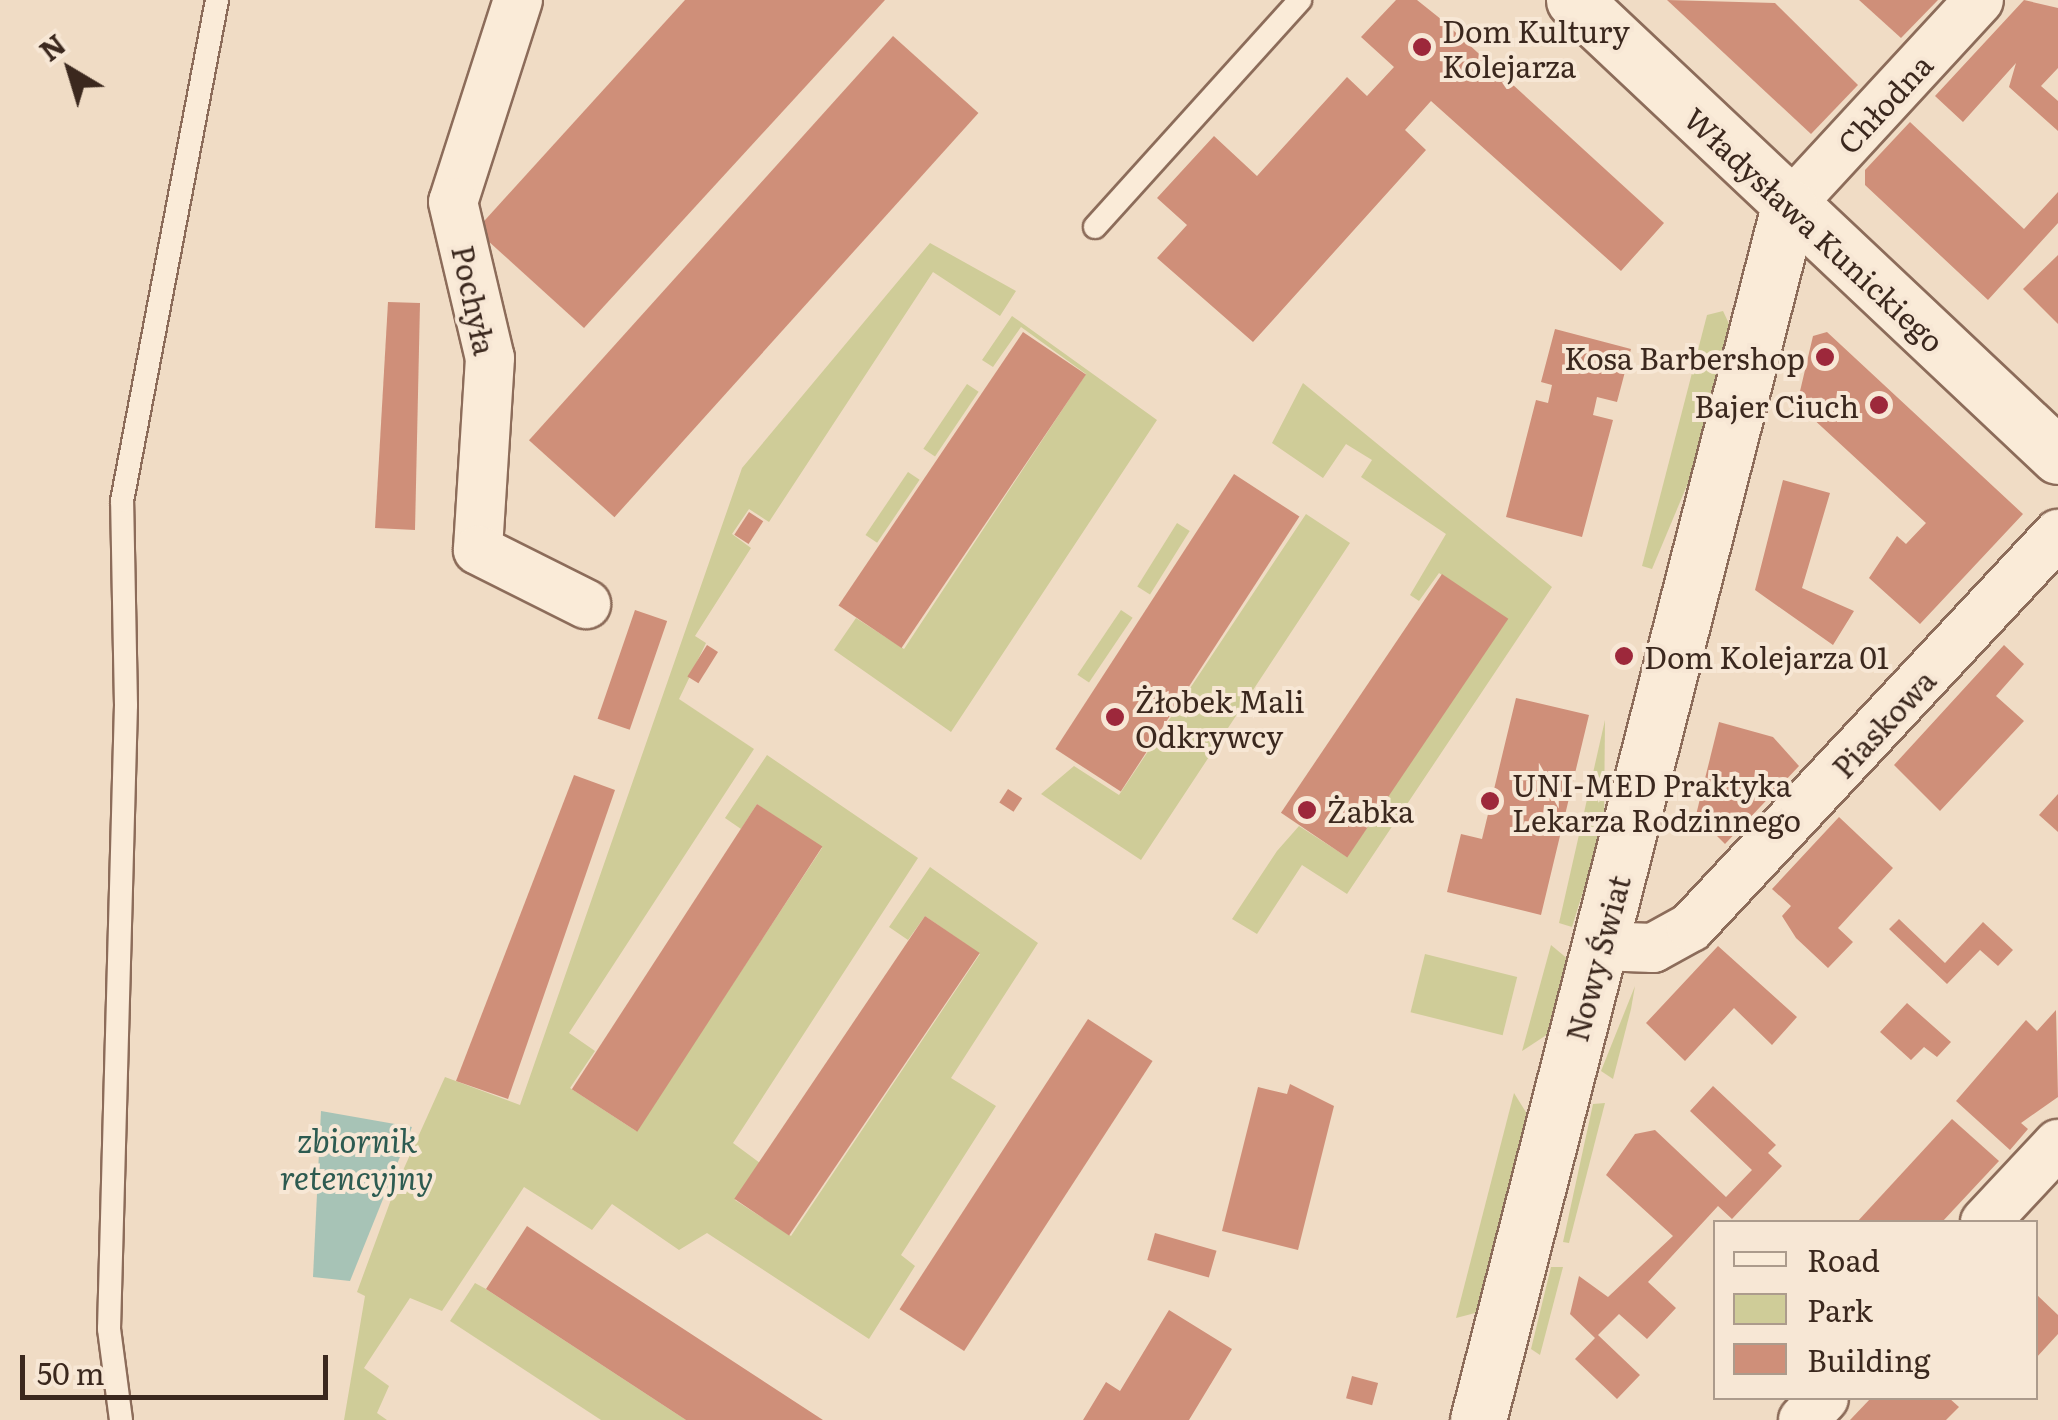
<!DOCTYPE html>
<html>
<head>
<meta charset="utf-8">
<style>
	body { margin:0 }
	#map { position:relative; width:2058px; height:1420px; overflow:hidden; background:#f0dcc5; font-family:Literata,serif }
	div>[style] { position:absolute }
	[style*='--x'] { left:calc(var(--x)*1px); top:calc(var(--y)*1px); width:calc(var(--w)*1px); rotate:calc(var(--a)*1deg) }
	.green>* { inset:0; background:#cfcc98; transform-origin:0 0 }
	.water>* { inset:0; background:#a7c3b6 }
	.building>* { inset:0; background:#cf8f79; transform-origin:0 0 }
	.roads { filter:drop-shadow(2px 0 #8c6c5a) drop-shadow(-2px 0 #8c6c5a) drop-shadow(0 2px #8c6c5a) drop-shadow(0 -2px #8c6c5a) }
	.lane>* { height:22px; margin:-11px; padding:0 11px; transform-origin:11px; border-radius:11px; background:#faebd8 }
	.street>* { height:48px; margin:-24px; padding:0 24px; transform-origin:24px; border-radius:24px; background:#faebd8 }
	.secondary>* { height:55px; margin:-27.5px; padding:0 27.5px; transform-origin:27.5px; border-radius:27.5px; background:#faebd8 }
	.dots>* { width:28px; height:28px; translate:-50% -50%; box-sizing:border-box; border:5px solid #f7e7d5; border-radius:50% }
	span { translate:-50% -50%; white-space:nowrap; text-align:center; line-height:1.15; -webkit-text-stroke:8px #f7e7d5; paint-order:stroke }
	.poi-label { font-size:30px; color:#3b281e }
	.left { translate:0 -50%; text-align:left }
	.right { translate:-100% -50%; text-align:right }
	.street-label { font-size:30px; color:#3b281e }
	.water-label { font-size:32px; color:#2d5b51; font-style:italic }
	.legend { position:absolute; left:1713px; top:1220px; width:325px; height:180px; box-sizing:border-box; background:#f7e7d5; border:2px solid #ac9b8c; margin:0; padding:12px 18px; list-style:none; font-size:30px; color:#3b281e }
	.legend li { display:flex; align-items:center; gap:20px; height:50px }
	.legend b { width:50px; border:2px solid #ac9b8c }
	.north { position:absolute; left:20px; top:20px; width:100px; height:100px; -webkit-text-stroke:8px #f7e7d5; paint-order:stroke; rotate:322deg; font-size:28px; font-weight:700; line-height:40px; text-align:center; color:#3b281e }
	.north::after { content:''; display:block; margin:auto; width:35px; height:45px; background:#3b281e; clip-path:polygon(50% 0,100% 100%,50% 72%,0 100%) }
	.scale { position:absolute; left:20px; top:1355px; width:308px; height:45px; box-sizing:border-box; border:5px solid #3b281e; border-top:0; padding-left:12px; font-size:30px; line-height:35px; white-space:nowrap; color:#3b281e; -webkit-text-stroke:8px #f7e7d5; paint-order:stroke }
</style>
</head>
<body>
<div id="map">
	<div class="green">
		<i style="clip-path:polygon(930px 243px,1016px 291px,1000px 316px,933px 272px,769px 522px,749px 509px,732px 534px,751px 548px,695px 636px,706px 643px,679px 699px,754px 749px,569px 1033px,595px 1051px,570px 1088px,636px 1131px,822px 848px,757px 804px,741px 829px,725px 818px,767px 755px,918px 858px,733px 1143px,760px 1163px,735px 1200px,791px 1236px,980px 954px,925px 916px,908px 940px,889px 927px,930px 867px,1038px 943px,951px 1078px,996px 1106px,901px 1255px,915px 1266px,869px 1339px,707px 1233px,679px 1250px,612px 1204px,592px 1230px,524px 1187px,442px 1311px,410px 1298px,364px 1368px,389px 1386px,377px 1413px,387px 1420px,344px 1420px,365px 1296px,357px 1292px,396px 1186px,445px 1077px,520px 1105px,742px 468px)"></i>
		<i style="clip-path:polygon(1723px 311px,1731px 328px,1693px 471px,1652px 569px,1642px 566px,1707px 315px)"></i>
		<i style="clip-path:polygon(1012px 316px,1157px 420px,951px 732px,834px 650px,856px 618px,904px 649px,1086px 374px,1021px 327px,993px 367px,982px 360px)"></i>
		<i style="clip-path:polygon(1303px 383px,1552px 587px,1347px 894px,1302px 865px,1257px 934px,1232px 919px,1277px 851px,1299px 826px,1347px 857px,1507px 619px,1439px 573px,1419px 601px,1410px 595px,1446px 534px,1361px 477px,1372px 460px,1346px 444px,1323px 478px,1272px 443px)"></i>
		<i style="left:967px;top:384px;width:14px;height:78px;rotate:34deg"></i>
		<i style="left:908px;top:472px;width:14px;height:76px;rotate:34deg"></i>
		<i style="clip-path:polygon(1306px 514px,1350px 543px,1141px 860px,1041px 794px,1074px 766px,1119px 795px)"></i>
		<i style="left:1177px;top:523px;width:15px;height:75px;rotate:32deg"></i>
		<i style="left:1121px;top:610px;width:14px;height:78px;rotate:34deg"></i>
		<i style="clip-path:polygon(1605px 720px,1604px 824px,1572px 927px,1559px 923px)"></i>
		<i style="clip-path:polygon(1551px 945px,1569px 960px,1551px 1032px,1522px 1051px)"></i>
		<i style="left:1425px;top:954px;width:95px;height:60px;rotate:14deg"></i>
		<i style="clip-path:polygon(1635px 986px,1631px 1009px,1613px 1079px,1601px 1071px)"></i>
		<i style="clip-path:polygon(1514px 1093px,1529px 1117px,1479px 1312px,1456px 1318px)"></i>
		<i style="clip-path:polygon(1605px 1103px,1569px 1243px,1563px 1242px,1593px 1104px)"></i>
		<i style="clip-path:polygon(1551px 1267px,1563px 1267px,1540px 1355px,1531px 1349px)"></i>
		<i style="clip-path:polygon(475px 1283px,486px 1289px,686px 1420px,601px 1420px,450px 1321px)"></i>
	</div>
	<div class="water">
		<i style="clip-path:polygon(321px 1111px,412px 1127px,350px 1281px,313px 1277px)"></i>
	</div>
	<div class="building">
		<i style="clip-path:polygon(685px 0,885px 0,584px 328px,476px 230px)"></i>
		<i style="clip-path:polygon(1396px 0,1417px 0,1442px 20px,1664px 223px,1621px 271px,1431px 101px,1405px 130px,1426px 150px,1253px 342px,1157px 258px,1187px 225px,1157px 198px,1214px 136px,1257px 176px,1347px 77px,1367px 96px,1394px 67px,1361px 37px)"></i>
		<i style="clip-path:polygon(1667px 0,1775px 3px,1858px 85px,1811px 134px)"></i>
		<i style="clip-path:polygon(1859px 0,1938px 0,1901px 38px)"></i>
		<i style="clip-path:polygon(2024px 0,2058px 8px,2058px 68px,2041px 86px,2058px 101px,2058px 131px,2009px 87px,2016px 63px,1963px 122px,1935px 96px)"></i>
		<i style="left:893px;top:36px;width:115px;height:544px;rotate:42deg"></i>
		<i style="clip-path:polygon(1910px 122px,2024px 229px,2058px 192px,2058px 223px,1988px 300px,1865px 185px,1865px 170px)"></i>
		<i style="clip-path:polygon(2058px 255px,2058px 324px,2023px 289px)"></i>
		<i style="clip-path:polygon(388px 302px,420px 303px,415px 530px,375px 528px)"></i>
		<i style="clip-path:polygon(1555px 329px,1631px 349px,1617px 402px,1597px 397px,1593px 415px,1613px 420px,1582px 537px,1506px 517px,1536px 400px,1548px 403px,1552px 385px,1541px 382px)"></i>
		<i style="left:1023px;top:332px;width:76px;height:330px;rotate:34deg"></i>
		<i style="clip-path:polygon(1827px 332px,2023px 514px,1920px 624px,1869px 578px,1897px 536px,1906px 544px,1926px 523px,1797px 404px,1813px 336px)"></i>
		<i style="left:1234px;top:474px;width:78px;height:328px;rotate:33deg"></i>
		<i style="clip-path:polygon(1783px 480px,1830px 493px,1802px 588px,1854px 611px,1833px 645px,1755px 590px)"></i>
		<i style="left:749px;top:512px;width:17px;height:27px;rotate:33deg"></i>
		<i style="left:1442px;top:574px;width:80px;height:288px;rotate:34deg"></i>
		<i style="left:635px;top:610px;width:34px;height:115px;rotate:19deg"></i>
		<i style="left:707px;top:645px;width:13px;height:37px;rotate:32deg"></i>
		<i style="clip-path:polygon(2004px 645px,2024px 664px,1996px 696px,2024px 721px,1940px 811px,1894px 765px)"></i>
		<i style="clip-path:polygon(1516px 698px,1589px 715px,1541px 915px,1447px 892px,1461px 834px,1482px 839px)"></i>
		<i style="clip-path:polygon(1719px 722px,1773px 737px,1799px 766px,1725px 844px,1696px 815px)"></i>
		<i style="clip-path:polygon(574px 775px,615px 790px,508px 1099px,456px 1081px)"></i>
		<i style="left:1008px;top:789px;width:17px;height:16px;rotate:33deg"></i>
		<i style="clip-path:polygon(2058px 794px,2058px 832px,2039px 815px)"></i>
		<i style="left:757px;top:804px;width:78px;height:340px;rotate:33deg"></i>
		<i style="clip-path:polygon(1839px 817px,1893px 868px,1838px 928px,1853px 942px,1828px 968px,1796px 938px,1782px 916px,1791px 906px,1772px 889px)"></i>
		<i style="left:925px;top:916px;width:66px;height:341px;rotate:34deg"></i>
		<i style="clip-path:polygon(1899px 919px,1945px 963px,1983px 922px,2013px 950px,1998px 966px,1980px 950px,1947px 984px,1889px 929px)"></i>
		<i style="clip-path:polygon(1718px 946px,1797px 1017px,1772px 1045px,1734px 1008px,1685px 1061px,1646px 1023px)"></i>
		<i style="clip-path:polygon(1907px 1003px,1951px 1042px,1937px 1057px,1924px 1047px,1911px 1060px,1880px 1032px)"></i>
		<i style="clip-path:polygon(2056px 1010px,2058px 1097px,2021px 1123px,2028px 1129px,2010px 1150px,1956px 1101px,2026px 1020px,2037px 1031px)"></i>
		<i style="left:1088px;top:1019px;width:77px;height:346px;rotate:33deg"></i>
		<i style="clip-path:polygon(1290px 1084px,1334px 1106px,1298px 1250px,1222px 1231px,1258px 1087px,1287px 1094px)"></i>
		<i style="clip-path:polygon(1713px 1086px,1776px 1145px,1768px 1153px,1782px 1166px,1732px 1219px,1718px 1206px,1648px 1282px,1676px 1308px,1647px 1339px,1619px 1314px,1598px 1335px,1640px 1375px,1617px 1399px,1575px 1359px,1595px 1338px,1570px 1314px,1579px 1276px,1608px 1297px,1673px 1236px,1606px 1175px,1635px 1134px,1655px 1130px,1726px 1197px,1752px 1170px,1690px 1111px)"></i>
		<i style="clip-path:polygon(1952px 1119px,1999px 1161px,1942px 1222px,1857px 1222px)"></i>
		<i style="clip-path:polygon(527px 1226px,584px 1264px,823px 1420px,686px 1420px,486px 1289px)"></i>
		<i style="left:1155px;top:1233px;width:64px;height:28px;rotate:16deg"></i>
		<i style="clip-path:polygon(2036px 1294px,2058px 1315px,2058px 1334px,2036px 1358px)"></i>
		<i style="clip-path:polygon(1169px 1310px,1232px 1349px,1189px 1420px,1083px 1420px,1106px 1382px,1120px 1391px)"></i>
		<i style="left:1352px;top:1376px;width:27px;height:23px;rotate:15deg"></i>
		<i style="clip-path:polygon(1871px 1398px,1949px 1398px,1959px 1407px,1946px 1420px,1850px 1420px)"></i>
	</div>
	<div class="roads">
		<div class="lane">
			<i style="--x:1095;--y:227;--w:306;--a:-47.9"></i>
			<i style="--x:121;--y:1420;--w:92;--a:-97.5"></i>
			<i style="--x:109;--y:1329;--w:624;--a:-88.44"></i>
			<i style="--x:126;--y:705;--w:204;--a:-91.1"></i>
			<i style="--x:122;--y:501;--w:510;--a:-79.26"></i>
		</div>
		<div class="street">
			<i style="--x:518;--y:0;--w:212;--a:107.8"></i>
			<i style="--x:453;--y:202;--w:160;--a:76.7"></i>
			<i style="--x:490;--y:358;--w:192;--a:93.6"></i>
			<i style="--x:478;--y:550;--w:121;--a:26.6"></i>
			<i style="--x:1789;--y:206;--w:280;--a:-47.3"></i>
			<i style="--x:1599;--y:946;--w:54;--a:2.1"></i>
			<i style="--x:1653;--y:948;--w:43;--a:-28.9"></i>
			<i style="--x:1691;--y:927;--w:538;--a:-46.96"></i>
			<i style="--x:1985;--y:1222;--w:107;--a:-46.9"></i>
			<i style="--x:1803;--y:1420;--w:30;--a:-46"></i>
		</div>
		<div class="secondary">
			<i style="--x:1574;--y:0;--w:665;--a:43.29"></i>
			<i style="--x:1478;--y:1420;--w:1253;--a:-75.63"></i>
		</div>
	</div>
	<div class="dots">
		<i style="left:1422px;top:47px;background:#9d283b"></i>
		<i style="left:1825px;top:357px;background:#9d283b"></i>
		<i style="left:1879px;top:405px;background:#9d283b"></i>
		<i style="left:1624px;top:656px;background:#9d283b"></i>
		<i style="left:1115px;top:717px;background:#9d283b"></i>
		<i style="left:1490px;top:801px;background:#9d283b"></i>
		<i style="left:1307px;top:810px;background:#9d283b"></i>
	</div>
	<div class="poi-label">
		<span class="left" style="left:1442px;top:47px">Dom Kultury<br>Kolejarza</span>
		<span class="right" style="left:1805px;top:357px">Kosa Barbershop</span>
		<span class="right" style="left:1859px;top:405px">Bajer Ciuch</span>
		<span class="left" style="left:1644px;top:656px">Dom Kolejarza 01</span>
		<span class="left" style="left:1135px;top:717px">Żłobek Mali<br>Odkrywcy</span>
		<span class="left" style="left:1512px;top:801px">UNI-MED Praktyka<br>Lekarza Rodzinnego</span>
		<span class="left" style="left:1327px;top:810px">Żabka</span>
	</div>
	<div class="street-label">
		<span style="left:1884px;top:103px;rotate:-47deg">Chłodna</span>
		<span style="left:1815px;top:229px;rotate:43deg">Władysława Kunickiego</span>
		<span style="left:475px;top:300px;rotate:78deg">Pochyła</span>
		<span style="left:1883px;top:723px;rotate:-47deg">Piaskowa</span>
		<span style="left:1597px;top:958px;rotate:-75deg">Nowy Świat</span>
	</div>
	<div class="water-label">
		<span style="left:357px;top:1158px">zbiornik<br>retencyjny</span>
	</div>
	<ul class="legend">
	<li><b style="height:12px;background:#faebd8"></b>Road</li>
	<li><b style="height:28px;background:#cfcc98"></b>Park</li>
	<li><b style="height:28px;background:#cf8f79"></b>Building</li>
	</ul>
	<div class="north">N</div>
	<div class="scale">50 m</div>
</div>
</body>
</html>
